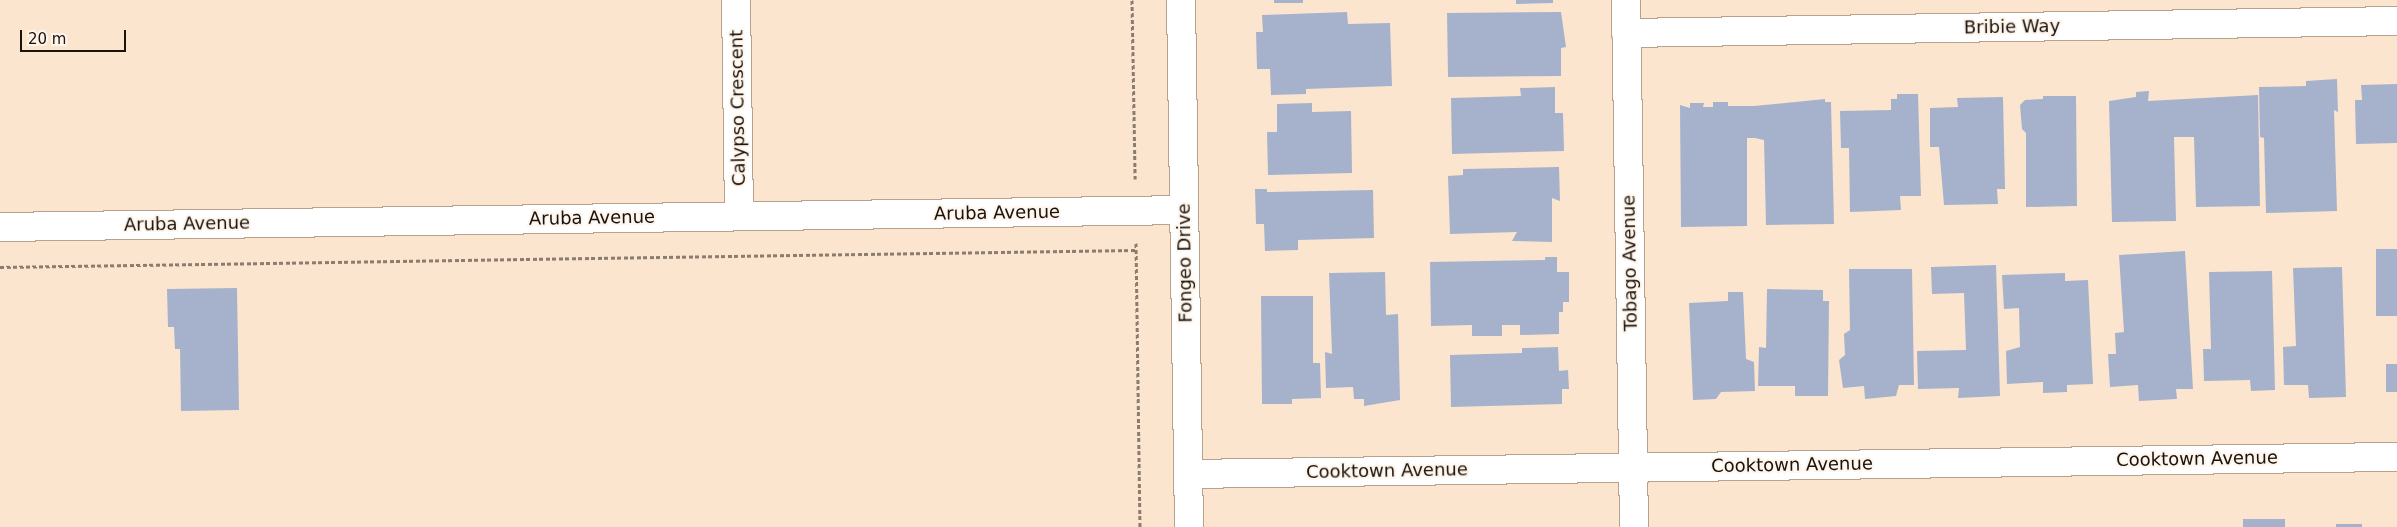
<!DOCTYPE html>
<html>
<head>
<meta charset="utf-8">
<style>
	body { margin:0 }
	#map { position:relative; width:2397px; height:527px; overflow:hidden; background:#fbe5cf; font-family:"DejaVu Sans",sans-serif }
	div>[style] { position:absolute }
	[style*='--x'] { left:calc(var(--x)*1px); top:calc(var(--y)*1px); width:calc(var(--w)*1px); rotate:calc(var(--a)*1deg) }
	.building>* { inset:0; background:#a6b2cb; transform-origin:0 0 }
	.path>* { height:3px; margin-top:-1.5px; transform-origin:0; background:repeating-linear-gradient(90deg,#8b7c6e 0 4px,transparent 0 6.5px) }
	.roads { filter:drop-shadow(1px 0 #b8a28e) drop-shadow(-1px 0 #b8a28e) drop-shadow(0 1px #b8a28e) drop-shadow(0 -1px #b8a28e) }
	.minor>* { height:28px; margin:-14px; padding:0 14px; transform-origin:14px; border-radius:14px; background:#fff }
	span { translate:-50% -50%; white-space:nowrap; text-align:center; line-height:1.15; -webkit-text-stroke:4px #fef5ec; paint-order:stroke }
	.street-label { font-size:18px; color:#1a120b }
	.scale { position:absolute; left:20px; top:30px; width:106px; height:22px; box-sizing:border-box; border:2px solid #1a120b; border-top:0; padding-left:6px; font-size:15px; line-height:18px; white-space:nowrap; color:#1a120b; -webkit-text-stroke:4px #fef5ec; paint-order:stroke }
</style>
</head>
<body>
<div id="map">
	<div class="building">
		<i style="left:1274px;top:0;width:29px;height:3px"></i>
		<i style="clip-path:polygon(1516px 0,1553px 0,1553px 3px,1516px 4px)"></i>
		<i style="clip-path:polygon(1347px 12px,1348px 24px,1390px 23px,1392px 86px,1306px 89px,1306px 94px,1271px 95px,1270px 69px,1257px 69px,1256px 32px,1263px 32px,1262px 15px)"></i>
		<i style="clip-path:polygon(1561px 12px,1566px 47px,1561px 48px,1561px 76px,1448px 77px,1447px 13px)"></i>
		<i style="clip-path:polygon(2337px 79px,2338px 112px,2334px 110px,2337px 211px,2266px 213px,2264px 138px,2260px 137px,2259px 87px,2306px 86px,2306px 81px)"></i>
		<i style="clip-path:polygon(2397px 84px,2397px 143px,2356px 144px,2355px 100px,2362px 100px,2361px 85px)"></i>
		<i style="clip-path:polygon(1555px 87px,1555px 113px,1563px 113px,1564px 151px,1452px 154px,1451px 98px,1521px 96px,1520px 88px)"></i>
		<i style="clip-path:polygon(2149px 91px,2148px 101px,2258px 95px,2260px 206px,2196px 207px,2194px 137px,2174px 137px,2176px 221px,2112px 222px,2109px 101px,2136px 97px,2136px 92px)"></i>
		<i style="clip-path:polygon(1897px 94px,1918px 94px,1921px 196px,1900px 196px,1901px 210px,1850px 212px,1849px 148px,1841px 148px,1840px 111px,1891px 110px,1891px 99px,1897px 99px)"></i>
		<i style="clip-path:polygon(2043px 96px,2076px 96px,2077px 206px,2026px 207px,2026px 133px,2022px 129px,2020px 105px,2025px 100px,2043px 99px)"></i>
		<i style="clip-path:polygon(2003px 97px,2005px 189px,1997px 189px,1998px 204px,1944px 205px,1939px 147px,1930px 147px,1930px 108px,1958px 107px,1957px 98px)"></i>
		<i style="clip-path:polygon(1825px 99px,1825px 102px,1831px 102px,1834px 224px,1766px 225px,1764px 140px,1755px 138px,1747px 138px,1747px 226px,1681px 227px,1680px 105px,1690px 108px,1690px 103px,1704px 103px,1703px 107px,1713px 107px,1713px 102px,1728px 102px,1728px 106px,1754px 106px)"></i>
		<i style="clip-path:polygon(1312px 103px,1312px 112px,1351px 111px,1352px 173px,1268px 175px,1267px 132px,1277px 132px,1277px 104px)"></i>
		<i style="clip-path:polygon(1559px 167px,1560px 201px,1552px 198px,1552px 242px,1512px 241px,1517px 232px,1450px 234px,1448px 176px,1463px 175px,1463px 169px)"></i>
		<i style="clip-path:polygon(1255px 189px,1267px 189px,1267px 192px,1373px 190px,1374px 238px,1298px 240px,1298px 250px,1265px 251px,1264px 224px,1256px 224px)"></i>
		<i style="left:2397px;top:249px;width:67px;height:21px;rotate:90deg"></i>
		<i style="clip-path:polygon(2185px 251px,2193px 389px,2176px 389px,2177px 399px,2139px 401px,2138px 385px,2110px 387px,2108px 354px,2116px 354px,2115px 333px,2124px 332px,2119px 255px)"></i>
		<i style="clip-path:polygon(1545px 257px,1557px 257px,1557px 272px,1569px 272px,1569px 302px,1563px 302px,1563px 312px,1559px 312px,1559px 334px,1520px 335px,1520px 325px,1502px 325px,1502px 336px,1472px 336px,1472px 325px,1431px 326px,1430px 262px,1545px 260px)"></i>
		<i style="clip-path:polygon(1996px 265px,2000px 396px,1958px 398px,1959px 388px,1918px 389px,1917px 351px,1966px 350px,1964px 293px,1932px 294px,1931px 267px)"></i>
		<i style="clip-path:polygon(2342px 267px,2346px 397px,2309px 398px,2308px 385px,2284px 385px,2283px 347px,2296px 346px,2293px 268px)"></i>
		<i style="clip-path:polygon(1849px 269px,1912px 269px,1914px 385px,1899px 385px,1896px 396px,1865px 399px,1864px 386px,1843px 388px,1839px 360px,1845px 355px,1844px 334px,1850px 330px)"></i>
		<i style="clip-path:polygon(2272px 271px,2275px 390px,2251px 391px,2250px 380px,2204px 381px,2203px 349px,2211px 349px,2209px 272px)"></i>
		<i style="clip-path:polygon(1385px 272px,1386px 315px,1398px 314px,1400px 400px,1364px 406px,1364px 399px,1354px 399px,1353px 387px,1326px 388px,1325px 352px,1332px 354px,1329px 273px)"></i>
		<i style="clip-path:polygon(2065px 273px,2065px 281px,2088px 280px,2093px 384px,2067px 385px,2067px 392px,2043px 393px,2043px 382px,2007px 384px,2006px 351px,2020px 347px,2019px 308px,2004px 309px,2002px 275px)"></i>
		<i style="clip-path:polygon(237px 288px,239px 410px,181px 411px,180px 349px,175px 349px,174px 327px,168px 327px,167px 289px)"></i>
		<i style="clip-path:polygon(1767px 289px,1823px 290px,1823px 301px,1829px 301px,1828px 396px,1795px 396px,1795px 386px,1758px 386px,1759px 347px,1766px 348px)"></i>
		<i style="clip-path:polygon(1728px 292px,1743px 292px,1746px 359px,1754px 362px,1755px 391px,1721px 392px,1716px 399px,1693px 400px,1689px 303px,1728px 301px)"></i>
		<i style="clip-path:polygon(1261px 296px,1313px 296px,1313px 363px,1320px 363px,1321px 398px,1292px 399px,1292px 404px,1262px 404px)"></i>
		<i style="clip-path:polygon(1558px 347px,1559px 371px,1568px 370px,1569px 389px,1562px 389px,1562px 404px,1451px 407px,1450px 355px,1522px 353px,1522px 348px)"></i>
		<i style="left:2397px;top:364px;width:28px;height:11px;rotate:90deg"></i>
		<i style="left:2285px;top:519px;width:8px;height:42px;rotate:90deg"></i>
		<i style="left:2336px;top:524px;width:26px;height:3px"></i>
	</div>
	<div class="path">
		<i style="--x:1132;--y:0;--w:179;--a:89"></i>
		<i style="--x:1136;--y:243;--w:284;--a:89.2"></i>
		<i style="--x:0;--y:267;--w:1136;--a:-0.86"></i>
	</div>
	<div class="roads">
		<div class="minor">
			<i style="--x:736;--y:0;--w:216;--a:89.2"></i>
			<i style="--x:1181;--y:0;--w:527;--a:89.13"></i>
			<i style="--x:1626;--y:0;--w:527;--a:89.13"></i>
			<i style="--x:1626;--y:33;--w:771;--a:-0.89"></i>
			<i style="--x:0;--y:227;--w:1184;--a:-0.82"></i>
			<i style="--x:1188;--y:474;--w:1209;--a:-0.81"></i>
		</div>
	</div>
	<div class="street-label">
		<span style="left:2012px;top:27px;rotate:-1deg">Bribie Way</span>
		<span style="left:738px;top:108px;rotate:-91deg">Calypso Crescent</span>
		<span style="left:997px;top:213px;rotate:-1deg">Aruba Avenue</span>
		<span style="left:592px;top:218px;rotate:-1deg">Aruba Avenue</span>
		<span style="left:187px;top:224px;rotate:-1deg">Aruba Avenue</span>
		<span style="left:1185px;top:263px;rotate:-91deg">Fongeo Drive</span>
		<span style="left:1630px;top:263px;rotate:-91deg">Tobago Avenue</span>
		<span style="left:2197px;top:459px;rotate:-1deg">Cooktown Avenue</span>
		<span style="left:1792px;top:465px;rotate:-1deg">Cooktown Avenue</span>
		<span style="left:1387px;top:471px;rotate:-1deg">Cooktown Avenue</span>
	</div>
	<div class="scale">20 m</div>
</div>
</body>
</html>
